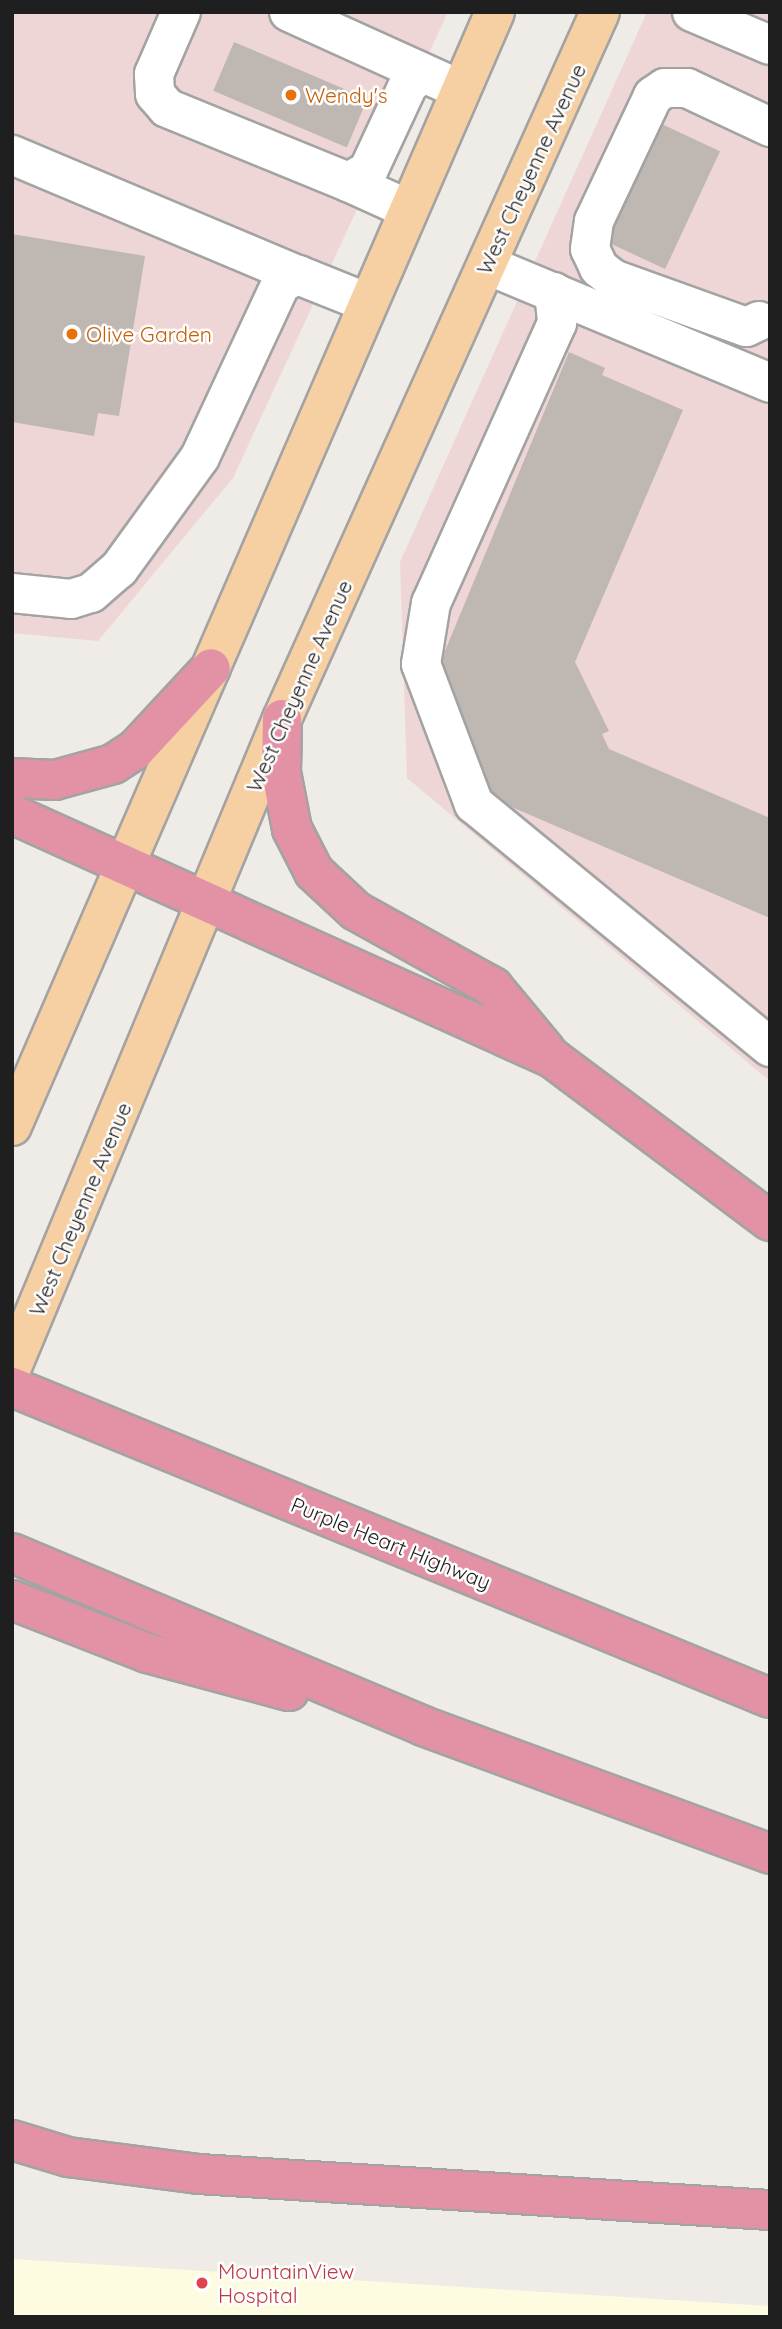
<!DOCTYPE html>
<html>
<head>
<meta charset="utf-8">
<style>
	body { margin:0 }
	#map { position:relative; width:782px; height:2329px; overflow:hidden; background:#efebe6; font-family:Quicksand,sans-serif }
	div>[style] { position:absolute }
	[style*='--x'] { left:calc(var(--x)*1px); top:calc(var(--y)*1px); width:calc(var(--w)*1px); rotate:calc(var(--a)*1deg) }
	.commercial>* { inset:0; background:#efd6d6 }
	.education>* { inset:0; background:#fdfce0 }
	.building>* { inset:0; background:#bfb7b2; transform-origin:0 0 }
	.roads { filter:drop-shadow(2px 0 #a3a3a3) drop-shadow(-2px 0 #a3a3a3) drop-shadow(0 2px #a3a3a3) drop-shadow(0 -2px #a3a3a3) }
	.minor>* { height:38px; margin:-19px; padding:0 19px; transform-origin:19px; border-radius:19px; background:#fff }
	.major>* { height:38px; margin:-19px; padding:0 19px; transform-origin:19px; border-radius:19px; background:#f6cfa3 }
	.highway>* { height:38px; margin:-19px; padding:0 19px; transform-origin:19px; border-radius:19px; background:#e292a4 }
	.dots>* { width:19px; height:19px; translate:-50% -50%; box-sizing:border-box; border:4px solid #fff; border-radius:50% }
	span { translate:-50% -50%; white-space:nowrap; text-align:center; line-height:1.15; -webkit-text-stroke:5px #fff; paint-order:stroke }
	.food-label { font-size:21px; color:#c56008 }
	.left { translate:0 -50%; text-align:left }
	.street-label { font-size:21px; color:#1f1f1f }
	.health-label { font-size:21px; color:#be3a42 }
	.frame { position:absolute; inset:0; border:14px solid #1f1f1f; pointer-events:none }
</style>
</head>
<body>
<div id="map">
	<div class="commercial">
		<i style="clip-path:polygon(12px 12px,448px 12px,233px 478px,98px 641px,12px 633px)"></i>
		<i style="clip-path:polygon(647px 12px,770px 12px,770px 1081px,407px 778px,400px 562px)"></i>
	</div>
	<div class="education">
		<i style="clip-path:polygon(12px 2259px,770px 2306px,770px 2317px,12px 2317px)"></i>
	</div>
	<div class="building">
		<i style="left:234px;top:42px;width:145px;height:53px;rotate:23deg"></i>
		<i style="left:653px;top:120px;width:74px;height:130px;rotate:25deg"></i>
		<i style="clip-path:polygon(12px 234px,145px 256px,119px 416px,98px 413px,94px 436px,12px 422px)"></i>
		<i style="clip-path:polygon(569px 352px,605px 368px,602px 375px,683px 410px,575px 662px,609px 731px,602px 734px,609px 749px,770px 818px,770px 918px,495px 800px,440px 663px)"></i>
	</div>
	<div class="roads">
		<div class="minor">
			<i style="--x:181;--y:12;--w:68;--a:113.5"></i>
			<i style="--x:154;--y:74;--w:20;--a:87"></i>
			<i style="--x:155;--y:94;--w:18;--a:49"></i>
			<i style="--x:167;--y:108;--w:196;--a:22.2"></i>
			<i style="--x:348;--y:182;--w:23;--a:-29"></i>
			<i style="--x:368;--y:171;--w:97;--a:-65"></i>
			<i style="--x:409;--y:83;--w:17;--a:-31"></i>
			<i style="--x:289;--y:12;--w:169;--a:24.4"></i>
			<i style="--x:692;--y:12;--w:85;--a:22.9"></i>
			<i style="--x:12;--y:155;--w:310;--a:22.8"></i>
			<i style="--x:348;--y:182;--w:66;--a:24.2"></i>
			<i style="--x:487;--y:265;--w:307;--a:22.6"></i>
			<i style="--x:554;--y:292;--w:31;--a:84"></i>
			<i style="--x:557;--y:323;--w:307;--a:114.2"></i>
			<i style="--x:431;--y:603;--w:62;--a:99.3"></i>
			<i style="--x:421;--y:664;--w:150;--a:69.3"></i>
			<i style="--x:474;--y:804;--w:383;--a:39.4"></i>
			<i style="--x:759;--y:321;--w:14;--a:155"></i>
			<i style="--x:746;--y:327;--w:141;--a:-160.2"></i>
			<i style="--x:613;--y:279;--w:18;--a:-142"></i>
			<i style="--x:599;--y:268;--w:21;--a:-115"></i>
			<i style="--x:590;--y:249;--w:28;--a:-82"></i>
			<i style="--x:594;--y:221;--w:138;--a:-64.7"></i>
			<i style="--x:653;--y:96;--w:14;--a:-34"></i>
			<i style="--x:665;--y:88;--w:22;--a:0"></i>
			<i style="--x:687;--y:88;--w:92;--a:25.2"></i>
			<i style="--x:12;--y:593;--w:59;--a:5.8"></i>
			<i style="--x:71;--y:599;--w:21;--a:-17"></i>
			<i style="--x:91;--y:593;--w:37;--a:-41"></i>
			<i style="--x:119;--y:569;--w:138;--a:-54.1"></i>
			<i style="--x:200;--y:457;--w:192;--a:-65"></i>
			<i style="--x:281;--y:283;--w:19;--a:-25"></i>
			<i style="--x:298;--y:275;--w:75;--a:21.8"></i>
		</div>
		<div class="major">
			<i style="--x:12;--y:1126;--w:1214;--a:-66.56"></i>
			<i style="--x:12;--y:1367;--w:702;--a:-67.38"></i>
			<i style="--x:282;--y:719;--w:775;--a:-65.78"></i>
		</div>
		<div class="highway">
			<i style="--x:282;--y:719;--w:53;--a:91.1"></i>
			<i style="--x:281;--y:772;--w:58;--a:79.1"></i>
			<i style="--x:292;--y:829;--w:48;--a:62.9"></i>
			<i style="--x:314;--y:872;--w:57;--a:42.9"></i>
			<i style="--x:356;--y:911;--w:157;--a:29"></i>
			<i style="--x:493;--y:987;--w:83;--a:50.4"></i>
			<i style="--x:12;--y:778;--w:43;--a:2.7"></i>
			<i style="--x:55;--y:780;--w:60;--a:-15.4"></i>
			<i style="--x:113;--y:764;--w:27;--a:-33"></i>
			<i style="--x:136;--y:749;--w:110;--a:-47.2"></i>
			<i style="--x:12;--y:814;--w:593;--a:24.32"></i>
			<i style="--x:552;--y:1058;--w:272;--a:36.8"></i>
			<i style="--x:12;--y:1387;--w:819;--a:22.31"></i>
			<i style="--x:12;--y:1553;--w:446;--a:22.8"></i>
			<i style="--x:423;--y:1726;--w:370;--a:20.2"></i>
			<i style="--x:12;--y:1600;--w:145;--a:21.4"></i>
			<i style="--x:147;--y:1653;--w:147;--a:15"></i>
			<i style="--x:12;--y:2140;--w:59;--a:16.9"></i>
			<i style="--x:68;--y:2157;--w:132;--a:7.4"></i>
			<i style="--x:199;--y:2174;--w:572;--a:3.61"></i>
		</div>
	</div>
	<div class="dots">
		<i style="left:291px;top:95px;background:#e8710a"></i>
		<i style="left:72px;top:334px;background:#e8710a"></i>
		<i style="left:202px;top:2283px;background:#e0444e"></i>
	</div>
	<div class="food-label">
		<span class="left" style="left:305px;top:95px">Wendy's</span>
		<span class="left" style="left:86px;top:334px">Olive Garden</span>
	</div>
	<div class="street-label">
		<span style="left:531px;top:169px;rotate:-65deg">West Cheyenne Avenue</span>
		<span style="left:299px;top:686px;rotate:-66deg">West Cheyenne Avenue</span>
		<span style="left:80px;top:1209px;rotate:-67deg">West Cheyenne Avenue</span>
		<span style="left:391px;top:1543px;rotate:22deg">Purple Heart Highway</span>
	</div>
	<div class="health-label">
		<span class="left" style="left:218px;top:2283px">MountainView<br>Hospital</span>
	</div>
	<div class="frame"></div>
</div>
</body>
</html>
